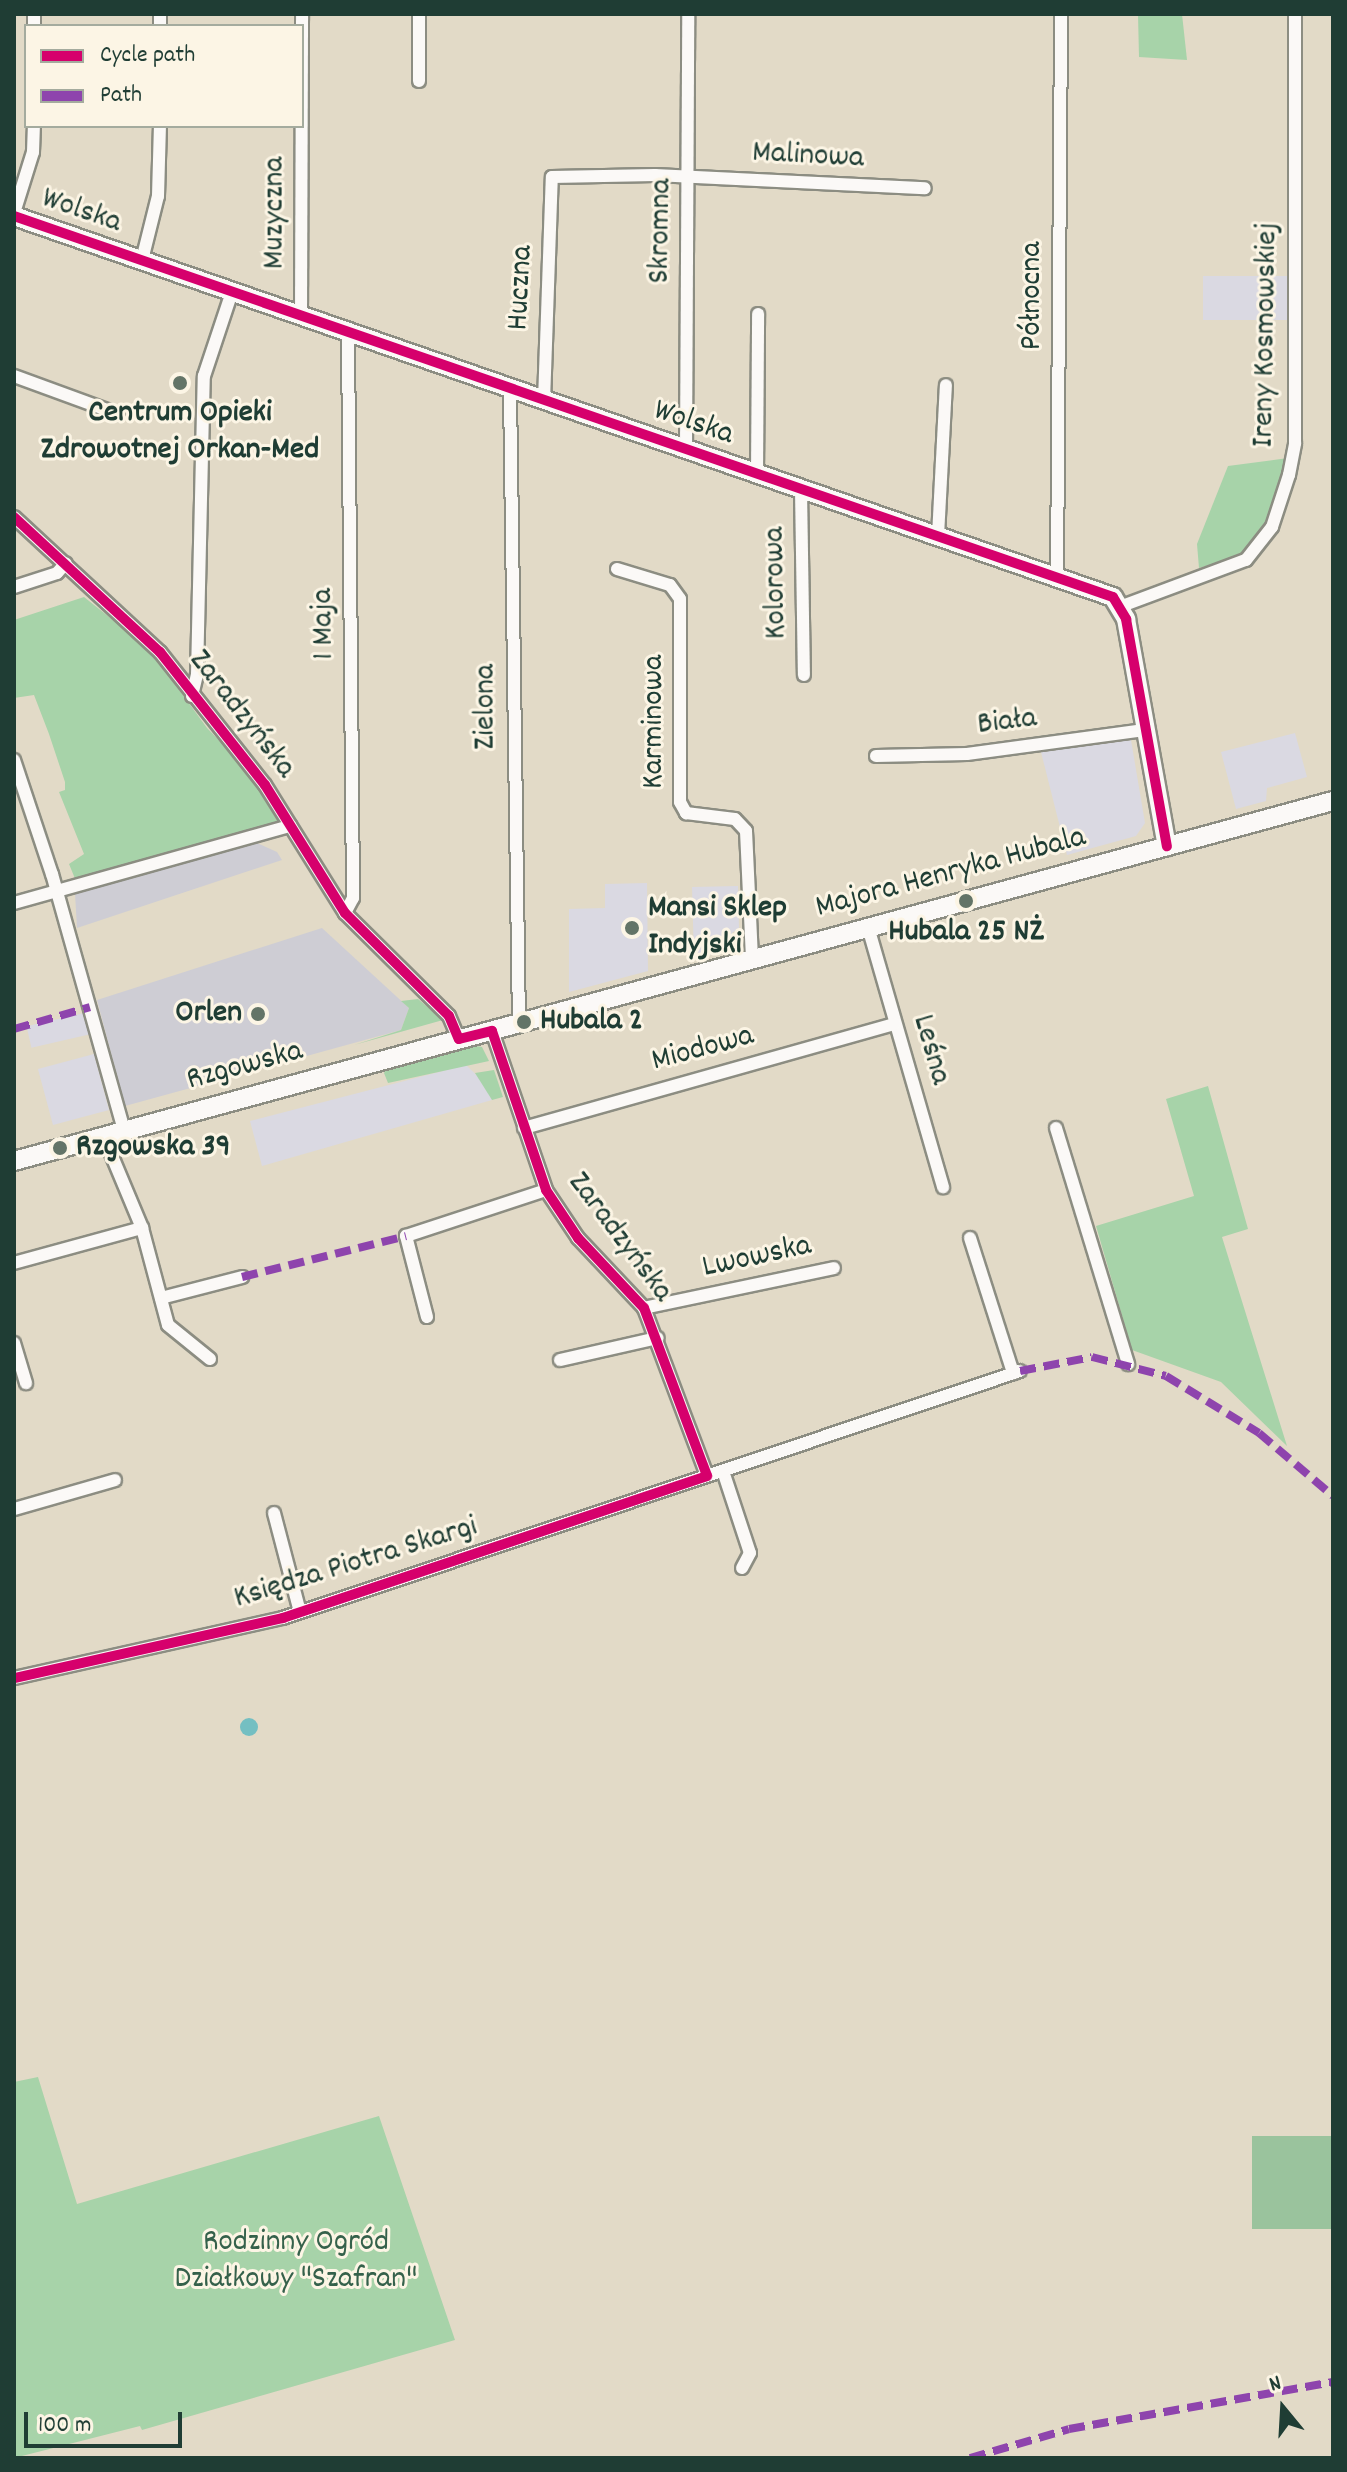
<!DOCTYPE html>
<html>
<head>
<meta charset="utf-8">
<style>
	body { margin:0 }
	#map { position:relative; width:1347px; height:2472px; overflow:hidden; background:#e2dac7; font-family:Dekko,sans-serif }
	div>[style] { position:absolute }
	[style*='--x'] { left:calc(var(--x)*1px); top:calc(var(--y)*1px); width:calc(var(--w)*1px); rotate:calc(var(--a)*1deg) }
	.built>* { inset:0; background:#dad9e2; transform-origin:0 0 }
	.industrial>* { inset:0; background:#cecdd4 }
	.green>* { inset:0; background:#a7d3a9 }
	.forest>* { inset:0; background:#9ac39d; transform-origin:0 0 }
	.water>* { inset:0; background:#74bfc2 }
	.round { border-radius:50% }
	.roads { filter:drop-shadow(2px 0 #8c8d82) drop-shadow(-2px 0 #8c8d82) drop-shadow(0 2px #8c8d82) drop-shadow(0 -2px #8c8d82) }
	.street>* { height:12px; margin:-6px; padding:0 6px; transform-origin:6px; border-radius:6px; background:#fbf9f7 }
	.secondary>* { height:18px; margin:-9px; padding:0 9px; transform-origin:9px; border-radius:9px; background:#fbf9f7 }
	.quiet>* { height:8px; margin-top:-4px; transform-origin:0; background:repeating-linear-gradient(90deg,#8e44ad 0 16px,transparent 0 24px) }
	.cycleway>* { height:10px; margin:-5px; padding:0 5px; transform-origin:5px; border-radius:5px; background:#d6006c }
	.dots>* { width:22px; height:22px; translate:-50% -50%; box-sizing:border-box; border:4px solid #fcf5e5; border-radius:50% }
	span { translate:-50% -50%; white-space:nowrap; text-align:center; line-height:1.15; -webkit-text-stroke:6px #fcf5e5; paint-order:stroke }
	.street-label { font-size:32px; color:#1f3d34 }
	.poi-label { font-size:32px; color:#1f3d34; font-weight:700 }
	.left { translate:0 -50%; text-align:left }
	.right { translate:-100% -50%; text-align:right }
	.park-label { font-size:32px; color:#35614b }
	.frame { position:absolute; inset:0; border:16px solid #1f3d34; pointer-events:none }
	.legend { position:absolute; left:24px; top:24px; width:280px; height:104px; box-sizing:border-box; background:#fcf5e5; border:2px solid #a4ab9e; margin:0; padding:10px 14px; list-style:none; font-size:24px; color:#1f3d34 }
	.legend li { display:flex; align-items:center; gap:16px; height:40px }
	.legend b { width:40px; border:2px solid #a4ab9e }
	.north { position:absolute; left:1243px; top:2368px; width:80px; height:80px; -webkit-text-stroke:6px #fcf5e5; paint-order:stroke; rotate:342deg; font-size:22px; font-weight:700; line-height:32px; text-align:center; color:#1f3d34 }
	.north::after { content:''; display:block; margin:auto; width:28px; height:36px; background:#1f3d34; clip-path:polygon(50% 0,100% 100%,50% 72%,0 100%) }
	.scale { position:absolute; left:24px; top:2412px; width:158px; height:36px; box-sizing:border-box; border:4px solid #1f3d34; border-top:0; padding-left:10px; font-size:24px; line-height:28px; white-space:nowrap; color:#1f3d34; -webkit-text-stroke:6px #fcf5e5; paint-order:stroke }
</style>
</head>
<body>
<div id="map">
	<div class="built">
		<i style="left:1287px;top:276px;width:44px;height:84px;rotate:90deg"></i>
		<i style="clip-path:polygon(1295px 733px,1307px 777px,1267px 788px,1266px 801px,1236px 809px,1221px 752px)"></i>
		<i style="clip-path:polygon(1131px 740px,1145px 823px,1136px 836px,1067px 855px,1041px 752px)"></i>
		<i style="clip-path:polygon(647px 883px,648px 971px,569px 992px,569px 909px,605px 908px,605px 884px)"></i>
		<i style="clip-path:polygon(738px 886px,739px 928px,732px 933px,732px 949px,694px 959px,692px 887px)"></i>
		<i style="left:84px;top:1013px;width:22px;height:59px;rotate:77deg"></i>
		<i style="left:94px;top:1054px;width:58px;height:58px;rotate:75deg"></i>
		<i style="clip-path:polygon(466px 1065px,485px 1083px,492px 1100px,262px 1166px,250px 1121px)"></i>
	</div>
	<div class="industrial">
		<i style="clip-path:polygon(257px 843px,277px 852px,282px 860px,77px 928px,75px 893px)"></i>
		<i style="clip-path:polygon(322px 928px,409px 1008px,401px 1030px,125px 1106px,97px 1000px)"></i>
	</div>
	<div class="green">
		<i style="clip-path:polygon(1138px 14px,1182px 14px,1187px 60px,1139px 57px)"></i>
		<i style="clip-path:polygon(1288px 458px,1263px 534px,1242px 556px,1199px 568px,1197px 544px,1228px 466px)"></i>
		<i style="clip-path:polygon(84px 597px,138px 640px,164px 669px,207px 728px,259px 782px,280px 822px,76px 881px,69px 864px,84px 854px,59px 792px,65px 790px,65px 782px,49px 734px,34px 695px,14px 698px,14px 620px)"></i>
		<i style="clip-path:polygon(418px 999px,443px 1020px,354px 1045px,401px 1030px,409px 1008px,401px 1001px)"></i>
		<i style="clip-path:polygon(471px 1045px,482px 1047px,489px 1061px,388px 1083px,384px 1073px,388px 1067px)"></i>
		<i style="clip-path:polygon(494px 1070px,503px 1097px,492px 1100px,475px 1073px)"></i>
		<i style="clip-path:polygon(1208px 1086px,1248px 1229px,1222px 1237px,1287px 1446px,1221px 1382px,1132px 1350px,1096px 1226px,1194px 1196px,1166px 1099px)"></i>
		<i style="clip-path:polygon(38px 2077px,77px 2204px,379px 2116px,455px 2340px,142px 2430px,140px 2426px,14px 2458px,14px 2082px)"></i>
	</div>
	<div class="forest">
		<i style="left:1333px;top:2136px;width:93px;height:81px;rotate:90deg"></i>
	</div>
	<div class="water">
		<i class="round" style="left:240px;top:1718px;width:18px;height:18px"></i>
	</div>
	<div class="roads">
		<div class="street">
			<i style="--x:419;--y:14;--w:67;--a:90"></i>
			<i style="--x:34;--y:26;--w:12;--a:-90"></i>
			<i style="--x:160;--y:26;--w:12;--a:-90"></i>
			<i style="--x:14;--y:213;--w:64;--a:-72.7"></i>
			<i style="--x:33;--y:152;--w:26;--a:-88"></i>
			<i style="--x:142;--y:260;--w:66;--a:-76"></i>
			<i style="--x:158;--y:196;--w:70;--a:-88.4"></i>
			<i style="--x:301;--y:316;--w:302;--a:-89.8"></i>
			<i style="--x:14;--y:376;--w:111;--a:20.1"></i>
			<i style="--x:510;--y:390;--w:633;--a:89.19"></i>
			<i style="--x:544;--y:401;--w:224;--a:-88"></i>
			<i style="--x:552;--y:177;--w:103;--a:-1.1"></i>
			<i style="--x:655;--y:175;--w:270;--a:2.8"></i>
			<i style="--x:686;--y:449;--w:435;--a:-89.7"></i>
			<i style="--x:757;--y:474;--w:160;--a:-89.6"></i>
			<i style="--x:801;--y:490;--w:185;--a:89.1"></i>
			<i style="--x:14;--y:517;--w:199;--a:42.8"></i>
			<i style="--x:160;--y:652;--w:169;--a:51.7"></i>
			<i style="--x:265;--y:785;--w:151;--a:58"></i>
			<i style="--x:345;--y:913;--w:146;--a:44.7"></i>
			<i style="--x:449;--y:1016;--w:25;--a:67"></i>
			<i style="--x:938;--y:536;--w:151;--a:-87"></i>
			<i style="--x:617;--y:569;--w:55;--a:16.8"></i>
			<i style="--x:670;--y:585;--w:17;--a:54"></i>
			<i style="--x:680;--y:599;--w:203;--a:90"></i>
			<i style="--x:680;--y:802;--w:13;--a:61"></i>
			<i style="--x:686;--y:813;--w:49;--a:7"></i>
			<i style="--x:735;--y:819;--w:16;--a:47"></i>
			<i style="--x:746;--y:831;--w:128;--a:87.3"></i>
			<i style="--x:1057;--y:578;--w:564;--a:-89.59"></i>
			<i style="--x:14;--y:587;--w:45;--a:-18"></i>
			<i style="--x:57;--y:573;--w:13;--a:-48"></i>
			<i style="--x:1122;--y:606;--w:132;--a:-20.4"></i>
			<i style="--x:1246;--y:560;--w:42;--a:-51.8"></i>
			<i style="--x:1272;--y:527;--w:55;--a:-71.9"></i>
			<i style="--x:1289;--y:475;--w:33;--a:-79"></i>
			<i style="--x:1295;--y:443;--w:429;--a:-90"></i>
			<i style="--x:192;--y:696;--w:22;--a:-77"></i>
			<i style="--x:197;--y:675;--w:299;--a:-88.7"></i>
			<i style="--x:204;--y:376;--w:89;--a:-71.6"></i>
			<i style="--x:876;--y:756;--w:91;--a:-1.3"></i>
			<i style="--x:967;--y:754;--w:179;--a:-7.7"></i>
			<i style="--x:14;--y:760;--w:120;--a:71.6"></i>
			<i style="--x:52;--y:874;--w:267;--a:74.3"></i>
			<i style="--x:14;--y:903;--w:287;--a:-15.6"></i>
			<i style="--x:345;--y:913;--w:17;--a:-62"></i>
			<i style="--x:353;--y:898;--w:566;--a:-90.51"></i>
			<i style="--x:868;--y:927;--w:271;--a:73.9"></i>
			<i style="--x:492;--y:1031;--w:168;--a:71.2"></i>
			<i style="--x:546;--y:1190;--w:58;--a:56.3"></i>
			<i style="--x:578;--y:1238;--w:96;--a:46.7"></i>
			<i style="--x:644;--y:1308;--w:179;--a:69.4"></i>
			<i style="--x:524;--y:1128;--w:385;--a:-15.7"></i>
			<i style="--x:1056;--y:1128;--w:247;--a:73"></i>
			<i style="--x:104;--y:1137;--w:99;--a:67.3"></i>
			<i style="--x:142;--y:1228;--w:100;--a:75"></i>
			<i style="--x:168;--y:1325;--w:54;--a:39"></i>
			<i style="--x:970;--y:1238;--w:142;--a:72.3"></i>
			<i style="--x:14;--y:1263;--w:133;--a:-15.3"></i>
			<i style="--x:161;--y:1298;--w:84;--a:-14.5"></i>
			<i style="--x:644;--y:1308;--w:194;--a:-11.9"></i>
			<i style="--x:427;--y:1317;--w:84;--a:-104.5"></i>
			<i style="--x:406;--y:1236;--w:147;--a:-18.2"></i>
			<i style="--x:14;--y:1343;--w:42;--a:73.3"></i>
			<i style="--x:560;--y:1360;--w:100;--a:-12.7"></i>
			<i style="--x:723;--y:1471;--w:86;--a:71.8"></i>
			<i style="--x:750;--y:1553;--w:17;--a:118"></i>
			<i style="--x:14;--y:1509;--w:105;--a:-16"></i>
			<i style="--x:274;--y:1513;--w:102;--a:75.3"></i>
			<i style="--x:14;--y:1678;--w:276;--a:-12.6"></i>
			<i style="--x:283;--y:1618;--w:777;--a:-18.53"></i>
		</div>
		<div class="secondary">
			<i style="--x:14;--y:216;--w:1163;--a:19.12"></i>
			<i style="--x:1113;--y:597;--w:26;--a:59"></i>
			<i style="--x:1126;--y:619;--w:231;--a:79.8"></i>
			<i style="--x:14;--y:1161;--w:1367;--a:-15.27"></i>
		</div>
	</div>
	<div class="quiet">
		<i style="--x:14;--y:1029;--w:79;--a:-16.1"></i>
		<i style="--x:242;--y:1277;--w:169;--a:-14"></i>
		<i style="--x:1020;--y:1371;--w:73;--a:-11"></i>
		<i style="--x:1092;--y:1357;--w:76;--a:14.4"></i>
		<i style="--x:1166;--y:1376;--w:109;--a:31.5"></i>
		<i style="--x:1259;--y:1433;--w:97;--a:40.4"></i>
		<i style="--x:970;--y:2458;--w:103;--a:-16.3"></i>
		<i style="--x:1069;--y:2429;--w:268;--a:-10.1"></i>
	</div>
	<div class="cycleway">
		<i style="--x:14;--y:216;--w:1163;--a:19.12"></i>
		<i style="--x:1113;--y:597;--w:26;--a:59"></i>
		<i style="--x:1126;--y:619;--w:231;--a:79.8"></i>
		<i style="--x:14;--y:517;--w:199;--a:42.8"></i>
		<i style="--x:160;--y:652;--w:169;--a:51.7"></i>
		<i style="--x:265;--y:785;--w:151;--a:58"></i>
		<i style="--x:345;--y:913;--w:146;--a:44.7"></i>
		<i style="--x:449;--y:1016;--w:25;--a:67"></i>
		<i style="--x:459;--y:1039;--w:34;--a:-14"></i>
		<i style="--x:492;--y:1031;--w:168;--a:71.2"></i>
		<i style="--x:546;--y:1190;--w:58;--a:56.3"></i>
		<i style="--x:578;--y:1238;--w:96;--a:46.7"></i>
		<i style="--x:644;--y:1308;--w:179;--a:69.4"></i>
		<i style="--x:707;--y:1476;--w:447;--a:161.5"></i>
		<i style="--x:283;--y:1618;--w:276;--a:167.4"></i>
	</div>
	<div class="dots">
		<i style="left:180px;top:383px;background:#637467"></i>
		<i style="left:966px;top:901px;background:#637467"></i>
		<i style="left:632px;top:928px;background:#637467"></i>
		<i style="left:258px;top:1014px;background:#637467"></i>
		<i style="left:524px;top:1022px;background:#637467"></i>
		<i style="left:60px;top:1148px;background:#637467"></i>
	</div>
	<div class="street-label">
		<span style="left:808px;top:157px;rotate:3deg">Malinowa</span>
		<span style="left:81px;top:212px;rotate:19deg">Wolska</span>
		<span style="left:276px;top:213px;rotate:-90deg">Muzyczna</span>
		<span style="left:662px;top:231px;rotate:-89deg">Skromna</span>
		<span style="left:522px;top:288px;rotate:-87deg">Huczna</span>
		<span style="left:1033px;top:296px;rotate:-90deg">Północna</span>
		<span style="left:1267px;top:335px;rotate:-89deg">Ireny Kosmowskiej</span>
		<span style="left:693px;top:424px;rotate:19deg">Wolska</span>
		<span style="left:777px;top:583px;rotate:-91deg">Kolorowa</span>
		<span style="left:325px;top:624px;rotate:-91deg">1 Maja</span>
		<span style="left:487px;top:707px;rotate:-90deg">Zielona</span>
		<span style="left:241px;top:715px;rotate:52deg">Zaradzyńska</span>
		<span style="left:655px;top:722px;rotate:-90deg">Karminowa</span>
		<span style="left:1007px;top:723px;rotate:-7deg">Biała</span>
		<span style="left:951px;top:874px;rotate:-15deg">Majora Henryka Hubala</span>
		<span style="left:703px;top:1050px;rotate:-15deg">Miodowa</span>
		<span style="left:930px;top:1050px;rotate:74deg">Leśna</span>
		<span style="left:245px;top:1067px;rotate:-15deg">Rzgowska</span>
		<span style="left:619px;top:1238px;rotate:53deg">Zaradzyńska</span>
		<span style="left:757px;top:1258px;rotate:-12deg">Lwowska</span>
		<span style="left:356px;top:1564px;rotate:-17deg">Księdza Piotra Skargi</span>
	</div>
	<div class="poi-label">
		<span style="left:180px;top:433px">Centrum Opieki<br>Zdrowotnej Orkan-Med</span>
		<span class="left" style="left:648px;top:928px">Mansi Sklep<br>Indyjski</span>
		<span style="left:966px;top:933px">Hubala 25 NŻ</span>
		<span class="right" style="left:242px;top:1014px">Orlen</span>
		<span class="left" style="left:540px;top:1022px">Hubala 2</span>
		<span class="left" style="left:76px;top:1148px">Rzgowska 39</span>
	</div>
	<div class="park-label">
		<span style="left:296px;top:2262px">Rodzinny Ogród<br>Działkowy "Szafran"</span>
	</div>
	<div class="frame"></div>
	<ul class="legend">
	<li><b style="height:10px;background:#d6006c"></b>Cycle path</li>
	<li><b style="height:10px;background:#8e44ad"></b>Path</li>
	</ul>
	<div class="north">N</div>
	<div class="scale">100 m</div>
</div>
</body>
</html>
